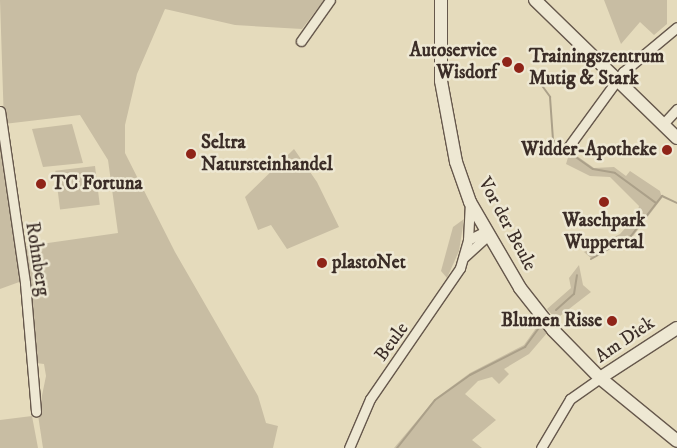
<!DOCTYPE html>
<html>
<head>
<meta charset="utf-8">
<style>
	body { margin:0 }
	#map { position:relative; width:677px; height:448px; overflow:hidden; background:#e5dbbc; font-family:"IM FELL DW Pica",serif }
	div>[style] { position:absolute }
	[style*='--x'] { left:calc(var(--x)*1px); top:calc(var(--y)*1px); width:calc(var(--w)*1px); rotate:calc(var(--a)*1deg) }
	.green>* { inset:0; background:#c8bda3; transform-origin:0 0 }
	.stream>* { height:2px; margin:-1px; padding:0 1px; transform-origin:1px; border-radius:1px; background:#aba089 }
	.roads { filter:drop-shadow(1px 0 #66584c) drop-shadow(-1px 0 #66584c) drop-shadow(0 1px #66584c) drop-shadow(0 -1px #66584c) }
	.street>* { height:9px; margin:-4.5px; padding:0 4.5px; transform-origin:4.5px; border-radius:4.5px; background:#eee8d3 }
	.secondary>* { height:12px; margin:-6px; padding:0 6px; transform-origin:6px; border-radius:6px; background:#eee8d3 }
	.dots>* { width:14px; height:14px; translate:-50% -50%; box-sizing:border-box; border:2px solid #eee8d3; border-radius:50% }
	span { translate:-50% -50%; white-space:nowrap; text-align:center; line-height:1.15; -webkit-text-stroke:5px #eee8d3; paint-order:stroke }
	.poi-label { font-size:19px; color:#3b2d27; font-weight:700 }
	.right { translate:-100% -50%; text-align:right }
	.left { translate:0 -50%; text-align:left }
	.street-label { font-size:19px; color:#3b2d27 }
</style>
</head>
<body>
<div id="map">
	<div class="green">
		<i style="clip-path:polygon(0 0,324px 0,302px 29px,235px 25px,165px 9px,137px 74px,125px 125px,125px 153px,175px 252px,258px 396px,266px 423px,278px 426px,273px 448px,43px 448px,38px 415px,46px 376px,44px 364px,36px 363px,20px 247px,118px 233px,108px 160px,80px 115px,4px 124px)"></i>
		<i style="clip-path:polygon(604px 0,667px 0,667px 24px,654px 35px,640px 22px,621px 44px)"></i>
		<i style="clip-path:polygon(0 124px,22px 281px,0 289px)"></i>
		<i style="clip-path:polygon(72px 124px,83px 163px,43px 167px,32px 129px)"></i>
		<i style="clip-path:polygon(294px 149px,317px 182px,339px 227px,287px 249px,271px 225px,258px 230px,245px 197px)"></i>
		<i style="clip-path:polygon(570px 151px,594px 168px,614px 167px,626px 176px,630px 171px,660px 191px,662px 198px,633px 236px,592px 259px,584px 252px,620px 234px,637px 215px,639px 206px,610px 177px,590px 176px,566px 164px)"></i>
		<i style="left:95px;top:166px;width:39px;height:40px;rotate:83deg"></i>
		<i style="clip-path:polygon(464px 219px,459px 251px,447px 278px,441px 271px,453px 227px)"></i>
		<i style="clip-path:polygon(579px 265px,583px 285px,591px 292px,556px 319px,547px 309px,571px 288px,569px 278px)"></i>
		<i style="clip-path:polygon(539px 324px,547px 333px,529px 354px,504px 369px,509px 374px,499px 384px,492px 377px,478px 381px,465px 394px,496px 420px,472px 440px,482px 448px,394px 448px,436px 398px,470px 373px,524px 345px)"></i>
		<i style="clip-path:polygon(32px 416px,38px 448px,0 448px,0 420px)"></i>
	</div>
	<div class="stream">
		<i style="--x:535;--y:76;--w:26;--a:54"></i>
		<i style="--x:550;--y:97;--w:43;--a:86"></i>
		<i style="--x:553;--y:140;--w:11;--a:38"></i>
		<i style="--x:570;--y:153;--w:28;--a:35"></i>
		<i style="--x:593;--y:169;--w:22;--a:10"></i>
		<i style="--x:615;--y:173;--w:51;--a:36.2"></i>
		<i style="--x:591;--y:259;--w:46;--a:-29.9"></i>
		<i style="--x:631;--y:236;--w:51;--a:-52.2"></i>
		<i style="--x:662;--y:196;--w:17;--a:25"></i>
		<i style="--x:556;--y:310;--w:24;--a:-42"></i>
		<i style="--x:574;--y:294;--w:19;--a:-81"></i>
		<i style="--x:397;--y:448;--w:61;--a:-51.6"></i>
		<i style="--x:435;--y:400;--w:43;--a:-35.5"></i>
		<i style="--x:470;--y:375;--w:62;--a:-27"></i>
		<i style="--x:525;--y:347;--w:26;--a:-54"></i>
	</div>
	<div class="roads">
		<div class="street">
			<i style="--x:301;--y:41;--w:50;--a:-54.7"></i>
			<i style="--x:0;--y:111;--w:174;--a:81.7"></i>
			<i style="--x:25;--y:283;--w:129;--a:85.1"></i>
			<i style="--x:663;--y:124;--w:21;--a:-47"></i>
			<i style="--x:569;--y:146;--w:92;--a:-53.9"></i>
			<i style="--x:623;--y:72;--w:70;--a:-39.8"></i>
			<i style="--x:468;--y:240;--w:37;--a:-87"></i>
			<i style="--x:349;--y:448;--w:53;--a:-66.8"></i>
			<i style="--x:370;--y:399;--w:159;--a:-55.5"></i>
			<i style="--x:460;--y:268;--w:29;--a:-74"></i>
			<i style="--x:468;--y:240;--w:20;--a:-27"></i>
			<i style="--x:486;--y:231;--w:8;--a:104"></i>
			<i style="--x:484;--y:239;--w:27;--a:138"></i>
			<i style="--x:541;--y:448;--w:57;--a:-59.4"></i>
			<i style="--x:570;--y:399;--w:37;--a:-35"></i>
		</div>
		<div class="secondary">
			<i style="--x:441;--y:0;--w:81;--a:90"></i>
			<i style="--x:441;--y:81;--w:82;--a:79.5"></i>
			<i style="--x:456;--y:162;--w:42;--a:70.7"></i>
			<i style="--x:470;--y:202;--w:99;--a:59.8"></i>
			<i style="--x:520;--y:288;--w:53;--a:51.8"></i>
			<i style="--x:553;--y:330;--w:67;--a:45.6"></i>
			<i style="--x:600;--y:378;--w:99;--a:39.3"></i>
			<i style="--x:535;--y:0;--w:198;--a:44.2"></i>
			<i style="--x:600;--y:378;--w:92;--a:-33"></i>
		</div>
	</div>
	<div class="dots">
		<i style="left:507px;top:62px;background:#8f2418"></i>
		<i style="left:519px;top:68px;background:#8f2418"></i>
		<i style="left:667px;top:150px;background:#8f2418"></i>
		<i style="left:191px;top:154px;background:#8f2418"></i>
		<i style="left:41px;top:184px;background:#8f2418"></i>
		<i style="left:604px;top:202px;background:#8f2418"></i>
		<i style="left:322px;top:263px;background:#8f2418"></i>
		<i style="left:612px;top:321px;background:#8f2418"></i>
	</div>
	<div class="poi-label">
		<span class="right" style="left:497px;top:62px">Autoservice<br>Wisdorf</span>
		<span class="left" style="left:529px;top:68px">Trainingszentrum<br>Mutig &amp; Stark</span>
		<span class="left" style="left:201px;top:154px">Seltra<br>Natursteinhandel</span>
		<span class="right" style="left:657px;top:150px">Widder-Apotheke</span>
		<span class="left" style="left:51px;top:184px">TC Fortuna</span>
		<span style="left:604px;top:232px">Waschpark<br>Wuppertal</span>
		<span class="left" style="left:332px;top:263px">plastoNet</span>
		<span class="right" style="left:602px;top:321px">Blumen Risse</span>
	</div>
	<div class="street-label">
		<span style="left:507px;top:224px;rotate:62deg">Vor der Beule</span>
		<span style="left:37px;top:259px;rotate:81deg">Rohnberg</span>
		<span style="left:625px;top:340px;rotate:-34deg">Am Diek</span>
		<span style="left:392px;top:342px;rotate:-54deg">Beule</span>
	</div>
</div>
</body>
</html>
